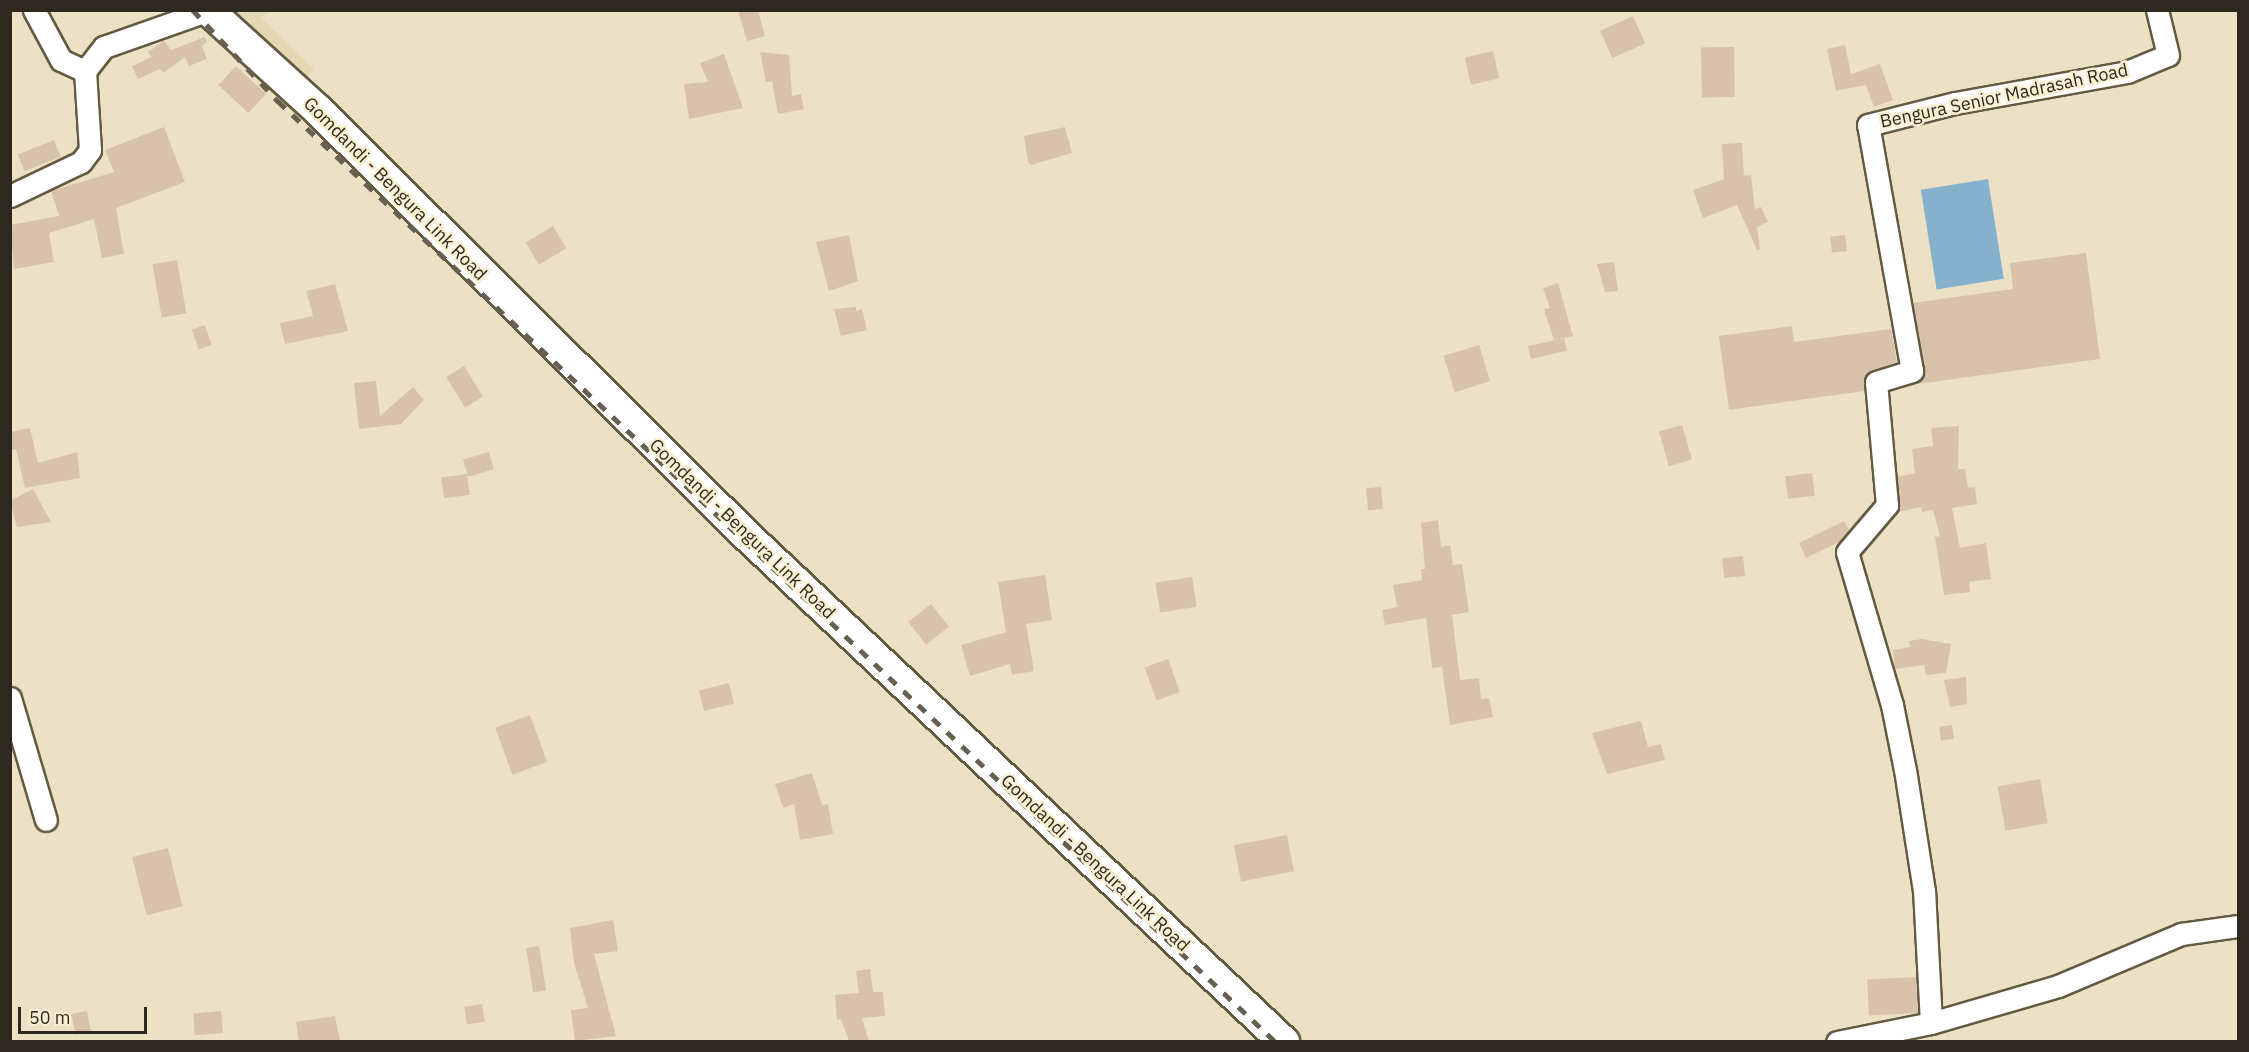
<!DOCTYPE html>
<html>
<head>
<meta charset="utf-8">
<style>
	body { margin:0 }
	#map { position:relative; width:2249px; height:1052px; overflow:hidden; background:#ede1c5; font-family:"IBM Plex Sans",sans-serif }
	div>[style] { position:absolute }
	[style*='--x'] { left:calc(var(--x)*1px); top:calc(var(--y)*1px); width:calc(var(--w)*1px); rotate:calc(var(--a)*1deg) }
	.built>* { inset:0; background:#e5d7b4 }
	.water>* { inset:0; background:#87b2cd; transform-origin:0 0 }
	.building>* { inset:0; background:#d9c2ac; transform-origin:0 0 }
	.roads { filter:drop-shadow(2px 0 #645a42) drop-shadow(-2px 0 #645a42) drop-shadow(0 2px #645a42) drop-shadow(0 -2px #645a42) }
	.street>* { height:21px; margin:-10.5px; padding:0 10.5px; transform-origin:10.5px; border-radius:10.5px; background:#fff }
	.secondary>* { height:30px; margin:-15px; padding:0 15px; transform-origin:15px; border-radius:15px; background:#fff }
	.rail>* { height:4.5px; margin-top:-2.25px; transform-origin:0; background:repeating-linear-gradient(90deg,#676050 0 10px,transparent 0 20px) }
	span { translate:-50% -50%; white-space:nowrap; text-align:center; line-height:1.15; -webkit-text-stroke:5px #faefd2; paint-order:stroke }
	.street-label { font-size:18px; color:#2d291e }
	.frame { position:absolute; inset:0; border:12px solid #2d291e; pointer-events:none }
	.scale { position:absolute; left:18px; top:1007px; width:129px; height:27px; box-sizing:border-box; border:3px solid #2d291e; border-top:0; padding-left:8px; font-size:18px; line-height:21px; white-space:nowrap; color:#2d291e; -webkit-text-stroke:4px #faefd2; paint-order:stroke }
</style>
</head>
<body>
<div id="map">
	<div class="built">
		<i style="clip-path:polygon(220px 11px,273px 11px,260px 17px,314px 69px,302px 84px)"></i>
	</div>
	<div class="water">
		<i style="left:1988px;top:179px;width:101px;height:68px;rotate:81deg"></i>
	</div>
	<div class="building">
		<i style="clip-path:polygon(738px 10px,758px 10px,765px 36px,747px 41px)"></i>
		<i style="left:1633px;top:16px;width:30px;height:36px;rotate:66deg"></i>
		<i style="clip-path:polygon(205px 37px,207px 42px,202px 46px,207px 59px,189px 66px,185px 57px,163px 73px,160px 69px,138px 79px,132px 66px,152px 57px,148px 52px,164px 41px,171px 50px)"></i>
		<i style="clip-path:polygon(1845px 45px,1851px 74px,1880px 64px,1893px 100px,1874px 107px,1866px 85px,1836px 91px,1827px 49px)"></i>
		<i style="left:1734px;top:47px;width:50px;height:33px;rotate:89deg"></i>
		<i style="left:1493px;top:51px;width:28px;height:29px;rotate:77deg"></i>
		<i style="clip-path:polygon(760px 52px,789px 55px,792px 96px,801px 94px,804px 109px,778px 114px,772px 81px,766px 82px)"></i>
		<i style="clip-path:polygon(724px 54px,743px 108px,689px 119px,684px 84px,708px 82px,700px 63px)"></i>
		<i style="left:236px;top:66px;width:41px;height:26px;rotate:43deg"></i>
		<i style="clip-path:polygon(164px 127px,185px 182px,116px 208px,124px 254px,102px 258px,94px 219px,49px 233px,54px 262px,14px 269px,10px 225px,59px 216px,51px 191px,114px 172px,105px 150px)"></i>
		<i style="clip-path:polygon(1065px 127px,1072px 153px,1031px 165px,1028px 162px,1024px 136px)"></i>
		<i style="left:54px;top:140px;width:18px;height:39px;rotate:68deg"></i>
		<i style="clip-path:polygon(1742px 143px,1744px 176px,1751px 175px,1755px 209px,1761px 207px,1768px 222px,1757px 227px,1760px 249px,1757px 250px,1737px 205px,1703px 218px,1693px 190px,1724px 179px,1722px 144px)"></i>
		<i style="left:553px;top:226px;width:26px;height:32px;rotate:59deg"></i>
		<i style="clip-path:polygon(849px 235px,858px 281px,829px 291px,816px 242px)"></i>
		<i style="left:1845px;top:235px;width:16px;height:15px;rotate:83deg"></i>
		<i style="clip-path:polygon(2086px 253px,2100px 359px,1910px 385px,1921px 380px,1925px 369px,1913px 303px,2013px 289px,2010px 263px)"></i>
		<i style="left:177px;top:260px;width:54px;height:25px;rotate:80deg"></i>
		<i style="clip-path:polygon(1614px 262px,1618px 291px,1605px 292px,1597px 264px)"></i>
		<i style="clip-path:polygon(1558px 283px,1573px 336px,1554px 340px,1544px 309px,1550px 308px,1543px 288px)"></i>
		<i style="clip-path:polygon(335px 284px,348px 331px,285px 344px,280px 323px,313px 316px,306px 291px)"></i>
		<i style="clip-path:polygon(856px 307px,856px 311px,862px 309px,867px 330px,841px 336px,834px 309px)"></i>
		<i style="left:205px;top:325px;width:21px;height:14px;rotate:71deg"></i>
		<i style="clip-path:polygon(1792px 326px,1794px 342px,1891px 329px,1897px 362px,1868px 372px,1864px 391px,1729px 410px,1719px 336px)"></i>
		<i style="left:1564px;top:338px;width:13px;height:37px;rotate:77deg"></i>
		<i style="left:1479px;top:345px;width:38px;height:37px;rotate:73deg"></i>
		<i style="left:464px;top:366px;width:36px;height:21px;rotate:58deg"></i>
		<i style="clip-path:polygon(376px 381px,380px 416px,413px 387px,424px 400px,401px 424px,359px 429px,354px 383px)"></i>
		<i style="left:1682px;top:425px;width:36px;height:24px;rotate:74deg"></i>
		<i style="clip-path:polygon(1959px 426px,1958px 469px,1965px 469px,1968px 488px,1975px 487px,1977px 504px,1952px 508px,1960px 548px,1986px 543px,1991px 579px,1969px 582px,1970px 592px,1944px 595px,1935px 537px,1940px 536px,1933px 510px,1922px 512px,1921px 507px,1897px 512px,1897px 477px,1915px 473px,1912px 449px,1933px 446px,1931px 428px)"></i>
		<i style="clip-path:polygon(30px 428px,38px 463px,77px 452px,80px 478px,25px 488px,16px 449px,10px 450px,10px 432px)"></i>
		<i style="left:489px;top:452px;width:18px;height:27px;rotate:74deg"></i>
		<i style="left:1812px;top:473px;width:23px;height:27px;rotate:83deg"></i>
		<i style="left:467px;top:474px;width:21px;height:26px;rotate:82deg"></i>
		<i style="left:1381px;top:487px;width:22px;height:15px;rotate:85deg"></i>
		<i style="clip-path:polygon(33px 489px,51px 522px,17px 527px,10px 501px)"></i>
		<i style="clip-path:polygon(1438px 520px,1441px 547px,1450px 545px,1453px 565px,1462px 564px,1469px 612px,1452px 615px,1460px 680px,1479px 678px,1481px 699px,1489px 698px,1493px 717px,1450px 725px,1442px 667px,1432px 668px,1426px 618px,1385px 625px,1382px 610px,1397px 607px,1393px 585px,1422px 580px,1421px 569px,1425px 569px,1421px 523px)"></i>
		<i style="clip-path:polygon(1844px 521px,1849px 530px,1839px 542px,1806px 558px,1799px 543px)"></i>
		<i style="left:1743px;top:556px;width:20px;height:21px;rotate:84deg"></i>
		<i style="clip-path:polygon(1045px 575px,1052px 620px,1026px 624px,1034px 671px,1012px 675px,1010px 664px,970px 676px,961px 645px,1006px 632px,998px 582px)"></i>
		<i style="left:1192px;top:577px;width:30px;height:37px;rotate:81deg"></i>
		<i style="left:931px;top:604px;width:29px;height:29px;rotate:52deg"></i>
		<i style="clip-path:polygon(1922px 639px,1951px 644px,1946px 673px,1926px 675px,1924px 665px,1895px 669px,1893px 650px,1910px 647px,1909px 641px)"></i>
		<i style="left:1168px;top:659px;width:35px;height:25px;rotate:70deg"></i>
		<i style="clip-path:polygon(1966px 677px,1967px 704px,1950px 707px,1944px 680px)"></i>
		<i style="left:729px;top:683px;width:21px;height:31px;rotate:76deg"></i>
		<i style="left:530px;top:715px;width:50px;height:37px;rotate:70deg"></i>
		<i style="clip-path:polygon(1641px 721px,1648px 747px,1661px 744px,1665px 760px,1607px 774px,1592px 733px)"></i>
		<i style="left:1952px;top:725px;width:14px;height:13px;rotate:82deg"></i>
		<i style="clip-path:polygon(812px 773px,822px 805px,828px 804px,833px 834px,800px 840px,794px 804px,783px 808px,775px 784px)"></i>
		<i style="left:2040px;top:779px;width:45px;height:43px;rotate:80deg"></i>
		<i style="left:1287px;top:835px;width:37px;height:54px;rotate:79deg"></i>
		<i style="left:168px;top:848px;width:60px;height:37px;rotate:76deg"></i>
		<i style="clip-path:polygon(613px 920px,618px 951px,594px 954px,616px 1036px,575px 1041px,571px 1010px,588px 1008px,574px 963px,570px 928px)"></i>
		<i style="left:539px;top:946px;width:45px;height:13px;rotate:81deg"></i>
		<i style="clip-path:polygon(870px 969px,873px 992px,883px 992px,885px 1016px,862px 1018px,869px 1041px,849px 1041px,841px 1019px,837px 1020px,835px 995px,859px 993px,856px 971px)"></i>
		<i style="left:1916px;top:977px;width:36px;height:49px;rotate:87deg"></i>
		<i style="left:482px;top:1004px;width:18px;height:18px;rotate:81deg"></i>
		<i style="left:87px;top:1011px;width:21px;height:16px;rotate:79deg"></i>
		<i style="left:221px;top:1011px;width:22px;height:28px;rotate:85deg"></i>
		<i style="clip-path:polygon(335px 1016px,340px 1041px,299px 1041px,296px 1022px)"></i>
	</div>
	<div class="roads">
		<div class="street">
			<i style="--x:34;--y:10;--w:57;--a:61.6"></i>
			<i style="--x:61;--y:60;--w:26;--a:25"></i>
			<i style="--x:10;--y:196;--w:79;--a:-25.6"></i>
			<i style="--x:81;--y:162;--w:15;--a:-53"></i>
			<i style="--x:90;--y:150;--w:79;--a:-93.6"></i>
			<i style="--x:85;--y:71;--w:31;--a:-52"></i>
			<i style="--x:104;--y:47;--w:108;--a:-19.4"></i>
			<i style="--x:10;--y:698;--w:127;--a:73.6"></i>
			<i style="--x:1931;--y:1023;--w:132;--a:-16.2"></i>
			<i style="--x:2058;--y:986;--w:134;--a:-22.9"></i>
			<i style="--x:2181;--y:934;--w:58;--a:-8"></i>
			<i style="--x:1837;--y:1042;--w:96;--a:-11.4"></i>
			<i style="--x:1931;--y:1023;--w:132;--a:-93"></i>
			<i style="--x:1924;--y:891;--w:122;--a:-98.9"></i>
			<i style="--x:1905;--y:770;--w:66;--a:-101.3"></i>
			<i style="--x:1892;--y:705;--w:159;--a:-106.4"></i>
			<i style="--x:1847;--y:552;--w:62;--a:-49.6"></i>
			<i style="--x:1887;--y:505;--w:123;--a:-95.1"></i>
			<i style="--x:1876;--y:382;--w:38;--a:-17"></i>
			<i style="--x:1912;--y:371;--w:250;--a:-100.1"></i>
			<i style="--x:1868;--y:125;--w:90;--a:-14.2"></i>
			<i style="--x:1955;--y:103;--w:175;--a:-10.2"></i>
			<i style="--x:2127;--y:72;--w:44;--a:-22.5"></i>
			<i style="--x:2168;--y:55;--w:46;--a:-103.7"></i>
		</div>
		<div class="secondary">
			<i style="--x:208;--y:10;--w:150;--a:42.3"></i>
			<i style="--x:319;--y:111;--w:600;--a:44.8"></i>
			<i style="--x:745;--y:534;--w:741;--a:43.3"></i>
		</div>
	</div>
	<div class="rail">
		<i style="--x:193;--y:10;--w:125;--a:47"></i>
		<i style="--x:278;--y:101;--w:1372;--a:43.32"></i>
	</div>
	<div class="street-label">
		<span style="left:2004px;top:96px;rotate:-12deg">Bengura Senior Madrasah Road</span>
		<span style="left:395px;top:189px;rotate:45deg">Gomdandi - Bengura Link Road</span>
		<span style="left:742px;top:529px;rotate:44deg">Gomdandi - Bengura Link Road</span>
		<span style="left:1095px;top:863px;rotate:43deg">Gomdandi - Bengura Link Road</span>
	</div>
	<div class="frame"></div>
	<div class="scale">50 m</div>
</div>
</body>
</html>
